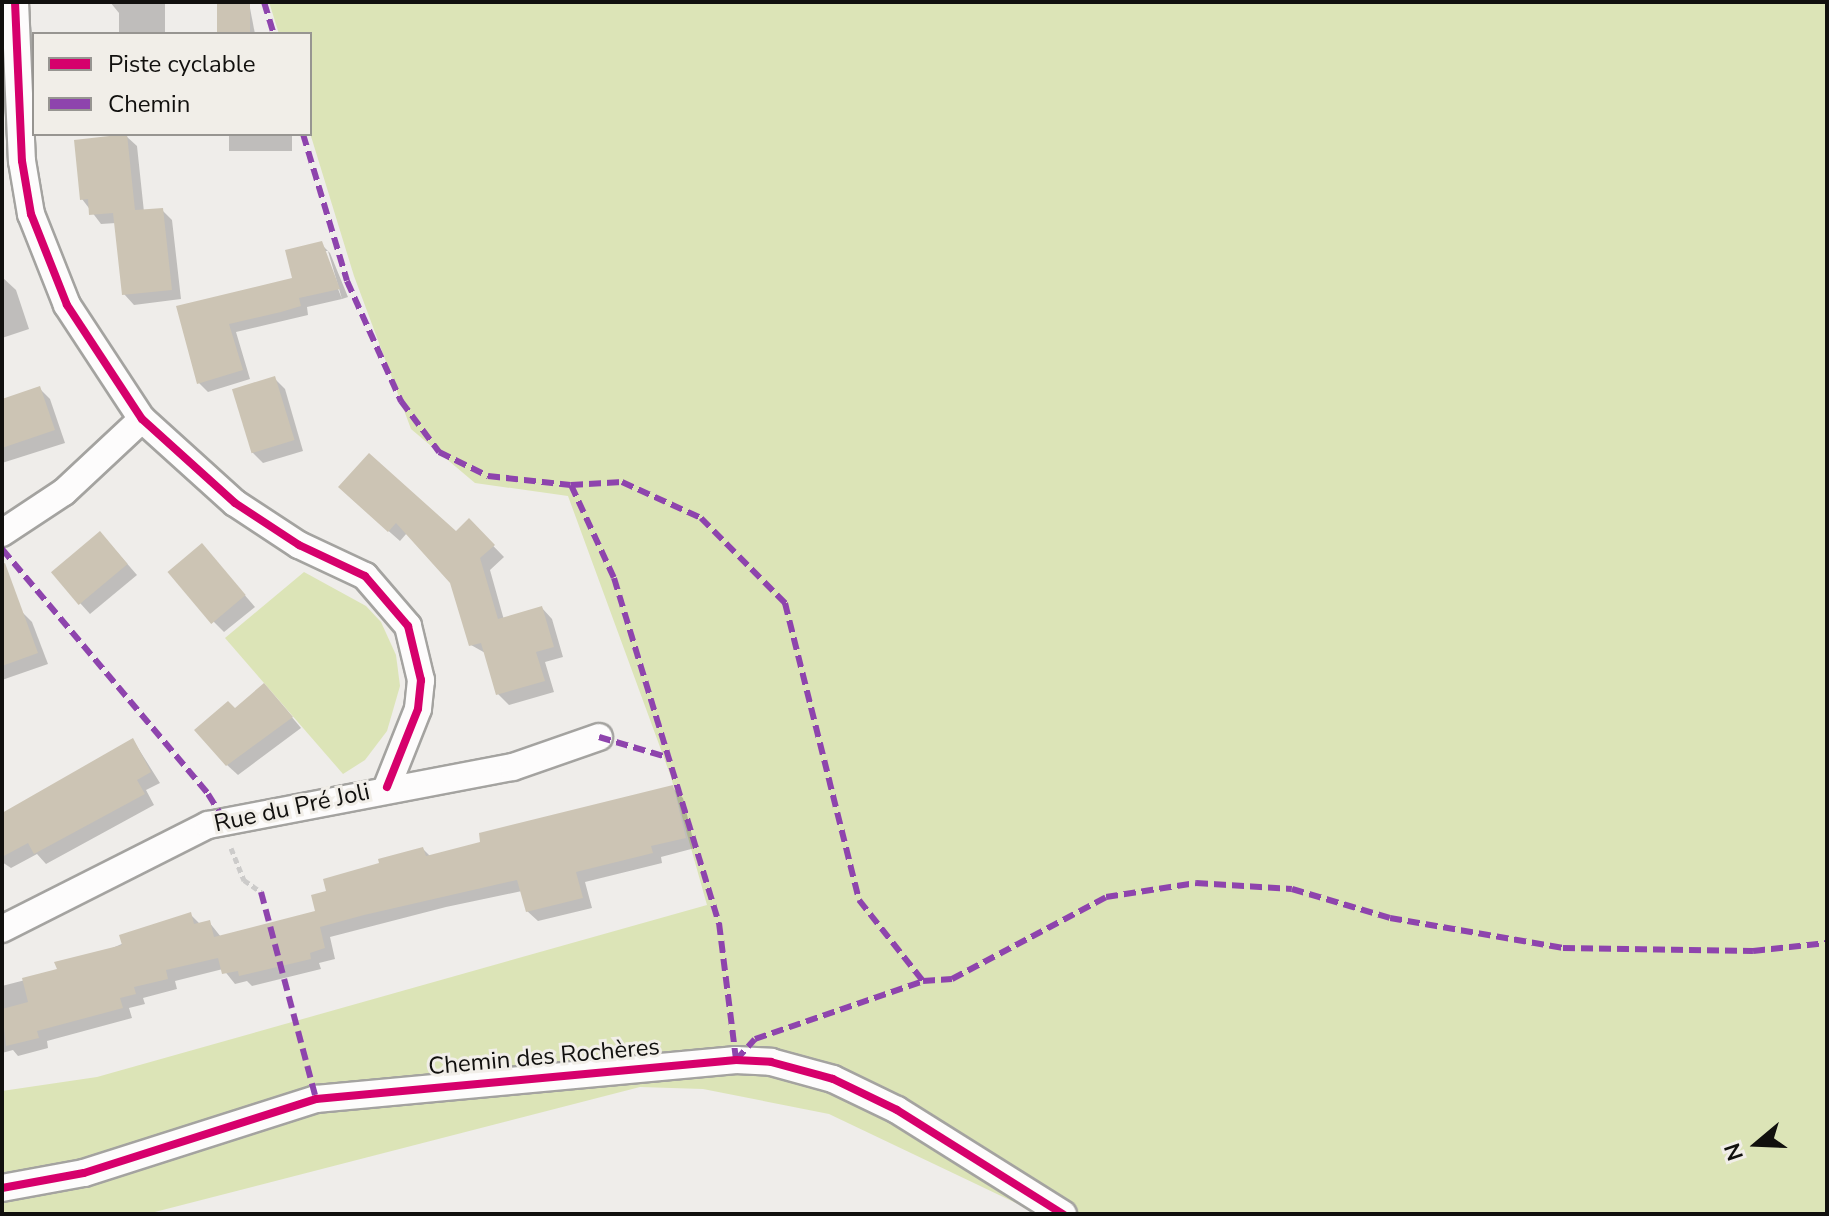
<!DOCTYPE html>
<html>
<head>
<meta charset="utf-8">
<style>
	body { margin:0 }
	#map { position:relative; width:1829px; height:1216px; overflow:hidden; background:#efedea; font-family:"Nunito Sans",sans-serif }
	div>[style] { position:absolute }
	[style*='--x'] { left:calc(var(--x)*1px); top:calc(var(--y)*1px); width:calc(var(--w)*1px); rotate:calc(var(--a)*1deg) }
	.green>* { inset:0; background:#dce4b7 }
	.shadow>* { inset:0; background:#0003; transform-origin:0 0 }
	.building>* { inset:0; background:#ccc4b4; transform-origin:0 0 }
	.path>* { height:5px; margin-top:-2.5px; transform-origin:0; background:repeating-linear-gradient(90deg,#cccbca 0 6px,transparent 0 10px) }
	.roads { filter:drop-shadow(2px 0 #a4a3a0) drop-shadow(-2px 0 #a4a3a0) drop-shadow(0 2px #a4a3a0) drop-shadow(0 -2px #a4a3a0) }
	.minor>* { height:26px; margin:-13px; padding:0 13px; transform-origin:13px; border-radius:13px; background:#fdfcfc }
	.quiet>* { height:6px; margin-top:-3px; transform-origin:0; background:repeating-linear-gradient(90deg,#8e44ad 0 12px,transparent 0 18px) }
	.cycleway>* { height:8px; margin:-4px; padding:0 4px; transform-origin:4px; border-radius:4px; background:#d6006c }
	span { translate:-50% -50%; white-space:nowrap; text-align:center; line-height:1.15; -webkit-text-stroke:6px #f1eee8; paint-order:stroke }
	.street-label { font-size:24px; color:#11100e }
	.frame { position:absolute; inset:0; border:4px solid #11100e; pointer-events:none }
	.legend { position:absolute; left:32px; top:32px; width:280px; height:104px; box-sizing:border-box; background:#f1eee8; border:2px solid #979591; margin:0; padding:10px 14px; list-style:none; font-size:24px; color:#11100e }
	.legend li { display:flex; align-items:center; gap:16px; height:40px }
	.legend b { width:40px; border:2px solid #979591 }
	.north { position:absolute; left:1717px; top:1104px; width:80px; height:80px; -webkit-text-stroke:6px #f1eee8; paint-order:stroke; rotate:251deg; font-size:22px; font-weight:700; line-height:32px; text-align:center; color:#11100e }
	.north::after { content:''; display:block; margin:auto; width:28px; height:36px; background:#11100e; clip-path:polygon(50% 0,100% 100%,50% 72%,0 100%) }
</style>
</head>
<body>
<div id="map">
	<div class="green">
		<i style="clip-path:polygon(269px 2px,1827px 2px,1827px 1214px,1039px 1214px,829px 1114px,703px 1089px,640px 1087px,147px 1214px,2px 1214px,2px 1091px,97px 1077px,707px 905px,671px 777px,568px 496px,475px 483px,411px 429px,354px 276px,310px 133px,310px 34px,279px 34px)"></i>
		<i style="clip-path:polygon(304px 572px,366px 606px,381px 622px,396px 655px,400px 686px,387px 731px,365px 760px,343px 774px,225px 638px)"></i>
	</div>
	<div class="shadow">
		<i style="clip-path:polygon(110px 2px,165px 2px,165px 34px,119px 34px,119px 13px)"></i>
		<i style="clip-path:polygon(249px 3px,255px 34px,219px 34px)"></i>
		<i style="left:229px;top:134px;width:63px;height:17px"></i>
		<i style="clip-path:polygon(126px 136px,137px 146px,144px 212px,162px 210px,172px 220px,181px 299px,134px 305px,124px 294px,116px 223px,101px 224px,82px 199px)"></i>
		<i style="clip-path:polygon(321px 244px,330px 253px,348px 297px,342px 299px,328px 251px,323px 251px,342px 299px,307px 307px,308px 315px,236px 332px,250px 379px,208px 392px,199px 383px,178px 307px,295px 280px)"></i>
		<i style="clip-path:polygon(2px 277px,16px 290px,29px 329px,2px 338px)"></i>
		<i style="clip-path:polygon(274px 378px,285px 389px,303px 451px,263px 463px,252px 452px)"></i>
		<i style="clip-path:polygon(40px 389px,50px 399px,65px 443px,2px 463px,2px 401px)"></i>
		<i style="clip-path:polygon(351px 498px,456px 533px,469px 521px,504px 557px,490px 570px,504px 620px,542px 608px,552px 619px,563px 657px,545px 662px,554px 692px,509px 705px,498px 694px,487px 654px,471px 645px,452px 582px,407px 533px,400px 541px)"></i>
		<i style="clip-path:polygon(110px 544px,137px 575px,90px 614px,80px 603px)"></i>
		<i style="clip-path:polygon(212px 557px,255px 607px,224px 632px,214px 622px)"></i>
		<i style="clip-path:polygon(21px 611px,32px 622px,48px 664px,2px 680px,2px 619px)"></i>
		<i style="clip-path:polygon(274px 696px,301px 728px,238px 775px,227px 765px,235px 711px)"></i>
		<i style="clip-path:polygon(133px 740px,160px 783px,146px 790px,154px 805px,46px 864px,37px 854px,11px 868px,2px 862px,2px 815px)"></i>
		<i style="clip-path:polygon(672px 787px,683px 798px,695px 848px,661px 857px,662px 863px,585px 882px,592px 908px,538px 921px,527px 911px,522px 891px,446px 907px,330px 937px,335px 959px,319px 963px,321px 969px,252px 986px,247px 981px,235px 984px,223px 969px,175px 981px,177px 989px,143px 998px,145px 1004px,129px 1008px,132px 1018px,47px 1041px,48px 1048px,18px 1056px,13px 1050px,2px 1053px,2px 986px,60px 971px,190px 914px,201px 925px,209px 922px,221px 937px,317px 913px,329px 892px,423px 849px,431px 857px)"></i>
	</div>
	<div class="building">
		<i style="left:217px;top:2px;width:33px;height:32px"></i>
		<i style="clip-path:polygon(127px 134px,135px 210px,163px 208px,172px 290px,122px 295px,113px 213px,89px 215px,88px 199px,80px 200px,74px 140px)"></i>
		<i style="clip-path:polygon(322px 241px,340px 289px,299px 298px,301px 306px,281px 312px,229px 324px,243px 370px,197px 384px,176px 306px,292px 278px,285px 250px)"></i>
		<i style="left:275px;top:376px;width:67px;height:45px;rotate:73deg"></i>
		<i style="clip-path:polygon(40px 386px,55px 430px,2px 448px,2px 399px)"></i>
		<i style="clip-path:polygon(369px 453px,456px 531px,469px 518px,495px 545px,480px 558px,498px 619px,542px 606px,554px 647px,536px 652px,545px 681px,496px 695px,481px 643px,469px 646px,450px 583px,396px 523px,388px 532px,338px 487px)"></i>
		<i style="left:100px;top:531px;width:43px;height:64px;rotate:50deg"></i>
		<i style="left:202px;top:543px;width:68px;height:45px;rotate:50deg"></i>
		<i style="clip-path:polygon(5px 563px,38px 653px,2px 666px,2px 564px)"></i>
		<i style="clip-path:polygon(264px 683px,293px 717px,226px 766px,194px 730px,228px 701px,235px 708px)"></i>
		<i style="clip-path:polygon(133px 738px,151px 772px,137px 780px,145px 794px,34px 854px,28px 843px,2px 857px,2px 813px)"></i>
		<i style="clip-path:polygon(673px 785px,686px 838px,651px 846px,653px 853px,576px 872px,583px 898px,526px 912px,517px 880px,364px 915px,320px 927px,325px 948px,310px 953px,311px 959px,239px 976px,238px 971px,222px 974px,218px 958px,166px 970px,168px 979px,134px 987px,136px 994px,120px 998px,123px 1008px,37px 1031px,39px 1038px,6px 1046px,2px 1009px,28px 1002px,22px 978px,57px 969px,54px 962px,122px 945px,119px 935px,191px 912px,194px 924px,210px 920px,214px 937px,315px 911px,311px 895px,326px 891px,323px 879px,379px 863px,378px 859px,423px 847px,426px 856px,480px 842px,479px 833px)"></i>
	</div>
	<div class="path">
		<i style="--x:231;--y:848;--w:35;--a:68"></i>
		<i style="--x:244;--y:880;--w:21;--a:35"></i>
	</div>
	<div class="roads">
		<div class="minor">
			<i style="--x:15;--y:2;--w:159;--a:87.5"></i>
			<i style="--x:22;--y:161;--w:54;--a:80.4"></i>
			<i style="--x:31;--y:214;--w:98;--a:68.4"></i>
			<i style="--x:67;--y:305;--w:136;--a:56.7"></i>
			<i style="--x:142;--y:419;--w:125;--a:42.1"></i>
			<i style="--x:235;--y:503;--w:77;--a:33.3"></i>
			<i style="--x:299;--y:545;--w:73;--a:25.2"></i>
			<i style="--x:365;--y:576;--w:66;--a:49.3"></i>
			<i style="--x:408;--y:626;--w:56;--a:76.5"></i>
			<i style="--x:421;--y:680;--w:29;--a:96"></i>
			<i style="--x:418;--y:709;--w:84;--a:111.7"></i>
			<i style="--x:2;--y:533;--w:74;--a:-33.5"></i>
			<i style="--x:64;--y:492;--w:107;--a:-43.1"></i>
			<i style="--x:2;--y:929;--w:231;--a:-26.8"></i>
			<i style="--x:208;--y:825;--w:310;--a:-10.8"></i>
			<i style="--x:513;--y:767;--w:91;--a:-19.2"></i>
			<i style="--x:2;--y:1188;--w:83;--a:-10.4"></i>
			<i style="--x:84;--y:1173;--w:244;--a:-17.7"></i>
			<i style="--x:316;--y:1099;--w:422;--a:-5.3"></i>
			<i style="--x:736;--y:1060;--w:35;--a:3"></i>
			<i style="--x:771;--y:1062;--w:64;--a:15.3"></i>
			<i style="--x:833;--y:1079;--w:71;--a:25.8"></i>
			<i style="--x:897;--y:1110;--w:196;--a:32.1"></i>
		</div>
	</div>
	<div class="quiet">
		<i style="--x:264;--y:2;--w:34;--a:73"></i>
		<i style="--x:303;--y:134;--w:153;--a:73.3"></i>
		<i style="--x:347;--y:281;--w:132;--a:65.8"></i>
		<i style="--x:401;--y:401;--w:64;--a:53.3"></i>
		<i style="--x:439;--y:452;--w:55;--a:26.1"></i>
		<i style="--x:488;--y:476;--w:83;--a:6.2"></i>
		<i style="--x:571;--y:485;--w:51;--a:-3.4"></i>
		<i style="--x:622;--y:482;--w:87;--a:24.5"></i>
		<i style="--x:701;--y:518;--w:120;--a:45.3"></i>
		<i style="--x:785;--y:603;--w:306;--a:76"></i>
		<i style="--x:859;--y:900;--w:103;--a:51.7"></i>
		<i style="--x:571;--y:485;--w:102;--a:65.2"></i>
		<i style="--x:614;--y:578;--w:361;--a:73.1"></i>
		<i style="--x:719;--y:923;--w:138;--a:82.9"></i>
		<i style="--x:2;--y:549;--w:320;--a:49.9"></i>
		<i style="--x:208;--y:794;--w:31;--a:58"></i>
		<i style="--x:599;--y:737;--w:71;--a:16.4"></i>
		<i style="--x:261;--y:892;--w:214;--a:75.1"></i>
		<i style="--x:736;--y:1060;--w:28;--a:-48"></i>
		<i style="--x:755;--y:1039;--w:178;--a:-19"></i>
		<i style="--x:923;--y:981;--w:29;--a:-4"></i>
		<i style="--x:952;--y:979;--w:174;--a:-28"></i>
		<i style="--x:1106;--y:897;--w:91;--a:-8.8"></i>
		<i style="--x:1196;--y:883;--w:96;--a:3.6"></i>
		<i style="--x:1292;--y:889;--w:102;--a:16.5"></i>
		<i style="--x:1390;--y:918;--w:176;--a:9.8"></i>
		<i style="--x:1563;--y:948;--w:190;--a:0.9"></i>
		<i style="--x:1753;--y:951;--w:74;--a:-6.2"></i>
	</div>
	<div class="cycleway">
		<i style="--x:15;--y:2;--w:159;--a:87.5"></i>
		<i style="--x:22;--y:161;--w:54;--a:80.4"></i>
		<i style="--x:31;--y:214;--w:98;--a:68.4"></i>
		<i style="--x:67;--y:305;--w:136;--a:56.7"></i>
		<i style="--x:142;--y:419;--w:125;--a:42.1"></i>
		<i style="--x:235;--y:503;--w:77;--a:33.3"></i>
		<i style="--x:299;--y:545;--w:73;--a:25.2"></i>
		<i style="--x:365;--y:576;--w:66;--a:49.3"></i>
		<i style="--x:408;--y:626;--w:56;--a:76.5"></i>
		<i style="--x:421;--y:680;--w:29;--a:96"></i>
		<i style="--x:418;--y:709;--w:84;--a:111.7"></i>
		<i style="--x:2;--y:1188;--w:83;--a:-10.4"></i>
		<i style="--x:84;--y:1173;--w:244;--a:-17.7"></i>
		<i style="--x:316;--y:1099;--w:422;--a:-5.3"></i>
		<i style="--x:736;--y:1060;--w:35;--a:3"></i>
		<i style="--x:771;--y:1062;--w:64;--a:15.3"></i>
		<i style="--x:833;--y:1079;--w:71;--a:25.8"></i>
		<i style="--x:897;--y:1110;--w:196;--a:32.1"></i>
	</div>
	<div class="street-label">
		<span style="left:292px;top:808px;rotate:-12deg">Rue du Pré Joli</span>
		<span style="left:544px;top:1057px;rotate:-5deg">Chemin des Rochères</span>
	</div>
	<div class="frame"></div>
	<ul class="legend">
	<li><b style="height:10px;background:#d6006c"></b>Piste cyclable</li>
	<li><b style="height:10px;background:#8e44ad"></b>Chemin</li>
	</ul>
	<div class="north">N</div>
</div>
</body>
</html>
